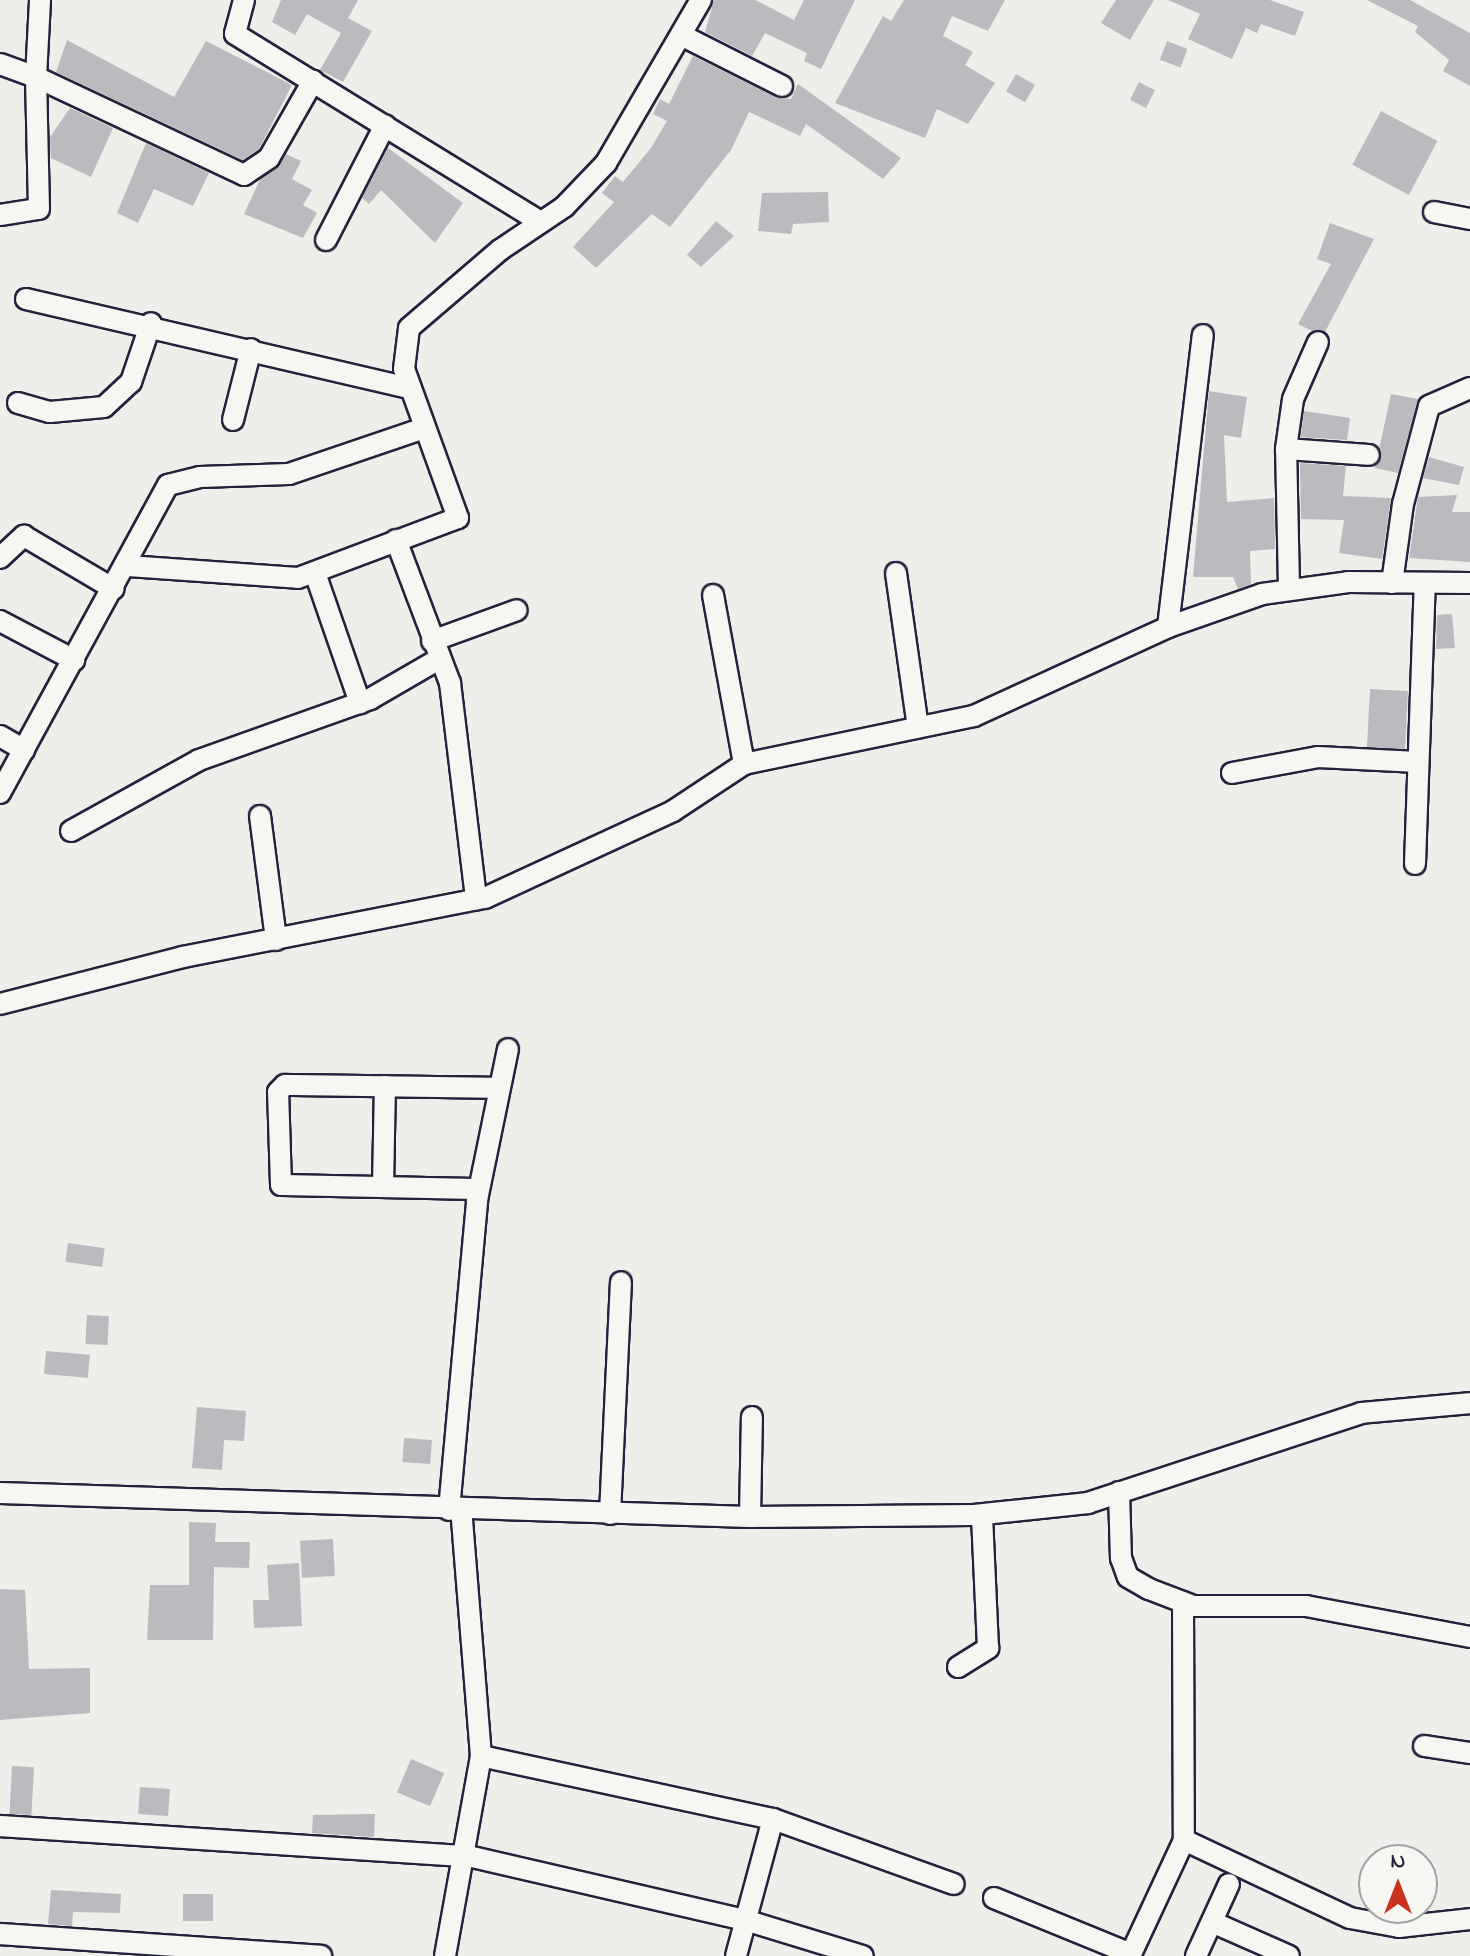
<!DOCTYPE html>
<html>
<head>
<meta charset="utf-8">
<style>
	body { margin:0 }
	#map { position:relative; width:1470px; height:1956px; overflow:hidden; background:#eeeeeb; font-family:"Indie Flower",sans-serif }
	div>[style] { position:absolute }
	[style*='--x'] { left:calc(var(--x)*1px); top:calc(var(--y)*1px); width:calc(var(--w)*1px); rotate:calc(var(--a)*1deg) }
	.building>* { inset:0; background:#bbbbbf; transform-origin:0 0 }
	.roads { filter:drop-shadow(2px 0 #22223b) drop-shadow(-2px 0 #22223b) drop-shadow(0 2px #22223b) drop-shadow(0 -2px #22223b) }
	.minor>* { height:20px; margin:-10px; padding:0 10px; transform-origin:10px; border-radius:10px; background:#f6f6f2 }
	span { translate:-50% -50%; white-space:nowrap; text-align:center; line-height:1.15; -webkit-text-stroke:6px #f6f6f2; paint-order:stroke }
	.north { position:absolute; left:1358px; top:1844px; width:80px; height:80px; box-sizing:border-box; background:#f6f6f2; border:2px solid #a1a1a9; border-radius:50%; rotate:0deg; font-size:22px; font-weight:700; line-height:32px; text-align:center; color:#22223b }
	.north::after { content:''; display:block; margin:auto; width:28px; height:36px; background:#c8321e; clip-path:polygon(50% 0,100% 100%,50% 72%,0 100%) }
</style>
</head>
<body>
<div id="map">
	<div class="building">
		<i style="clip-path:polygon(281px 0,358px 0,348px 18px,372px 31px,343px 82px,320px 70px,341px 33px,307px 14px,295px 35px,272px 22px)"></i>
		<i style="clip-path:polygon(714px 0,755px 0,794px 20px,804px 0,855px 0,821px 69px,804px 61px,807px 53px,765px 33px,752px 56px,705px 32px)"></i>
		<i style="clip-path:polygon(904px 0,1005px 0,988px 31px,952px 16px,943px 36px,973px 52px,965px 65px,995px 83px,968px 124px,937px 109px,925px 138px,835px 103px,883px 16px,891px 21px)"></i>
		<i style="clip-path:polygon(1116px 0,1154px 0,1130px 40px,1101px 23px)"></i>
		<i style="clip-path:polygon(1168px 0,1270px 0,1304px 12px,1295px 36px,1261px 24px,1257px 33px,1246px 28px,1232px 59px,1188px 39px,1200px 14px)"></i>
		<i style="clip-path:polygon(1367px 0,1410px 0,1470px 33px,1470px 86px,1443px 71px,1449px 60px,1415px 32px,1418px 26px)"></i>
		<i style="clip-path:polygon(67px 40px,174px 97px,206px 41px,292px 85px,259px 149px,243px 160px,56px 72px)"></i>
		<i style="left:1167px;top:41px;width:22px;height:20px;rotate:21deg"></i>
		<i style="clip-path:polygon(693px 56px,777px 98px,791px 99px,798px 84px,901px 158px,883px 179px,806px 124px,800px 136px,749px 112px,731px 150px,670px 227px,652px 214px,596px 268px,573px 247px,614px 202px,602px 193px,615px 176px,623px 182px,651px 148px,667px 121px,653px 114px,660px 99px,669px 104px)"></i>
		<i style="left:1016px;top:74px;width:22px;height:20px;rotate:30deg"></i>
		<i style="left:1139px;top:82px;width:18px;height:20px;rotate:27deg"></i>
		<i style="clip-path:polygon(70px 108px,113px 128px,91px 177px,51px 158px,50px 137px)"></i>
		<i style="left:1381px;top:111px;width:64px;height:61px;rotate:28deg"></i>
		<i style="clip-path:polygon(146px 143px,209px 173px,193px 206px,154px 189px,138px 223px,117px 213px)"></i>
		<i style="clip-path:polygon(388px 148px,463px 203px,435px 243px,381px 190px,369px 204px,362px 198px)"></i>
		<i style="clip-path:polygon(286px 154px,301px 161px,292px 179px,312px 190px,303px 205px,317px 213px,303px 238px,244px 214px,260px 180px)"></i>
		<i style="clip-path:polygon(828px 192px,829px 222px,793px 224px,791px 234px,758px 231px,762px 193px)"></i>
		<i style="clip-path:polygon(716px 221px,734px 236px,701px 267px,687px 255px)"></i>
		<i style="clip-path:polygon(1330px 223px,1374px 239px,1325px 332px,1312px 331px,1298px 324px,1331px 264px,1317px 259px)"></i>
		<i style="clip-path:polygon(1209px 391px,1247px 397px,1241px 438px,1224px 435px,1227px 502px,1274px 498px,1275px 549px,1250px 551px,1251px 584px,1238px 589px,1233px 577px,1193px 577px)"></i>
		<i style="clip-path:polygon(1391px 394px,1418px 399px,1398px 473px,1375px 468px)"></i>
		<i style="clip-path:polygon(1304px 411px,1350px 418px,1347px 440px,1301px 437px)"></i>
		<i style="clip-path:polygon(1429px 457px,1464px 467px,1459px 485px,1423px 478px)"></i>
		<i style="clip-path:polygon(1300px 463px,1346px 466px,1343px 496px,1391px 498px,1382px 559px,1339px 553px,1344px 520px,1301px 519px)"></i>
		<i style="clip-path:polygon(1457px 495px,1452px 512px,1470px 512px,1470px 562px,1409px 558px,1418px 497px)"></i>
		<i style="clip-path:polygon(1452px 614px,1455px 648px,1436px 649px,1437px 615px)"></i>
		<i style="left:1370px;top:689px;width:38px;height:58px;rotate:3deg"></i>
		<i style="left:68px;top:1243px;width:37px;height:19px;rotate:8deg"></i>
		<i style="left:87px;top:1315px;width:22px;height:29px;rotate:3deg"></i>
		<i style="left:46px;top:1351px;width:44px;height:23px;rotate:5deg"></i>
		<i style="clip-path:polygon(197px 1407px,246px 1411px,244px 1441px,224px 1440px,222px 1470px,192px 1468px)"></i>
		<i style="left:404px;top:1438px;width:28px;height:24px;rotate:4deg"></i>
		<i style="clip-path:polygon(189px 1522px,216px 1523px,215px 1542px,250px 1542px,249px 1568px,214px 1567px,213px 1640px,147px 1640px,150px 1585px,189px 1585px)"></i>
		<i style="left:333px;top:1539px;width:37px;height:33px;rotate:87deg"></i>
		<i style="clip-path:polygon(299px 1563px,302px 1626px,254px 1628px,253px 1600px,269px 1600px,267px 1565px)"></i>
		<i style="clip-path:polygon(0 1589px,25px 1590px,29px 1669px,90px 1668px,90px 1713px,0 1720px)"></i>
		<i style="left:411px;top:1759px;width:36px;height:36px;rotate:23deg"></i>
		<i style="left:12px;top:1766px;width:22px;height:48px;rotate:3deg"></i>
		<i style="left:140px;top:1787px;width:30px;height:27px;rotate:4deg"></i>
		<i style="clip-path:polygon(375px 1814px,374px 1837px,312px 1833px,313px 1815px)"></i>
		<i style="clip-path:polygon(51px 1890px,121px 1894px,120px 1913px,73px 1912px,72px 1926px,48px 1924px)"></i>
		<i style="left:183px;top:1894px;width:30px;height:27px"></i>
	</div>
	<div class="roads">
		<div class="minor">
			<i style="--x:244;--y:0;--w:35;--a:105"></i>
			<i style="--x:235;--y:34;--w:359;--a:31.6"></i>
			<i style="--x:683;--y:36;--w:111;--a:26.8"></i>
			<i style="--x:0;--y:64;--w:38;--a:20"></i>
			<i style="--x:36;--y:77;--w:77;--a:-87"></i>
			<i style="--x:1434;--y:212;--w:37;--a:11"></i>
			<i style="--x:0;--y:215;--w:39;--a:-9"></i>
			<i style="--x:39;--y:209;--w:132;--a:-91.3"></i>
			<i style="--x:36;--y:77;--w:230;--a:25.2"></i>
			<i style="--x:244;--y:175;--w:30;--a:-34"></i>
			<i style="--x:269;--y:158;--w:89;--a:-60.3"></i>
			<i style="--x:326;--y:240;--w:129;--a:-62.8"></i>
			<i style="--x:26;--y:299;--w:393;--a:13.1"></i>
			<i style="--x:18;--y:403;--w:33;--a:16"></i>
			<i style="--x:50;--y:412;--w:54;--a:-5.3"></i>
			<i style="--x:104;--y:407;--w:37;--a:-43"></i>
			<i style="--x:131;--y:382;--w:62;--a:-71.3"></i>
			<i style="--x:233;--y:420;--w:73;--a:-75.8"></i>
			<i style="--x:1286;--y:449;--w:83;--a:4.1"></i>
			<i style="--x:396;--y:540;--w:153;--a:69.3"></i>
			<i style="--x:450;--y:683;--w:218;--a:83.1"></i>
			<i style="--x:0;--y:558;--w:33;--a:-43"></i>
			<i style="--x:24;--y:536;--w:104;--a:30.5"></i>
			<i style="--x:128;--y:566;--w:170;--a:4"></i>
			<i style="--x:298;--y:578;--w:171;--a:-20.6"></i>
			<i style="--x:458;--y:518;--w:158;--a:-109.9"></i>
			<i style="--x:404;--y:369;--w:41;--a:-83"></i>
			<i style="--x:409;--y:328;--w:120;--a:-40.6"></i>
			<i style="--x:500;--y:250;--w:77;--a:-33.9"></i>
			<i style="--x:564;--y:207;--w:61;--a:-46.3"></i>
			<i style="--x:606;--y:163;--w:189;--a:-59.8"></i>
			<i style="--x:315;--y:573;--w:138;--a:70.9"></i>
			<i style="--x:896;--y:573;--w:156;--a:81.9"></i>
			<i style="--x:1392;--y:583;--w:80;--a:-82.1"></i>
			<i style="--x:1403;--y:504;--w:101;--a:-75.1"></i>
			<i style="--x:1429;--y:406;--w:45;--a:-23.7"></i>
			<i style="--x:1289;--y:588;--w:139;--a:-91.2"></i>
			<i style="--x:1286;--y:449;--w:50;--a:-82"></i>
			<i style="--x:1293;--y:399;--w:62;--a:-66.3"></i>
			<i style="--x:713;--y:595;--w:172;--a:79.6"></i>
			<i style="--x:0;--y:621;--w:84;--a:27.8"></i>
			<i style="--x:1168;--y:627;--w:294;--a:-83.2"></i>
			<i style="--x:432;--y:641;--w:90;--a:-20"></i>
			<i style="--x:0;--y:736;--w:28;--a:30"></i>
			<i style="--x:1232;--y:773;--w:87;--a:-10.5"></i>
			<i style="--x:1318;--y:757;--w:100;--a:2.9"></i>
			<i style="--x:0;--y:793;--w:351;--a:-61.4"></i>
			<i style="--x:168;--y:485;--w:33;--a:-14"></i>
			<i style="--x:200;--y:477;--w:89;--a:-1.9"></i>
			<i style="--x:289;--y:474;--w:139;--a:-18.8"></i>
			<i style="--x:260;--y:816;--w:125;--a:82.6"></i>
			<i style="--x:71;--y:831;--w:146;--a:-29"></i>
			<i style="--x:199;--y:760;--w:182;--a:-19.6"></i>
			<i style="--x:370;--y:699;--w:80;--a:-30.1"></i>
			<i style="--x:1415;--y:864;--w:281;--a:-88"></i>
			<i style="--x:0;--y:1004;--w:189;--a:-14.4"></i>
			<i style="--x:183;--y:957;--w:308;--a:-11.1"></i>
			<i style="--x:485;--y:898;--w:207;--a:-24.8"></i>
			<i style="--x:673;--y:811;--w:85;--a:-33.5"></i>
			<i style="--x:744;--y:764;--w:235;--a:-11.8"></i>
			<i style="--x:974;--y:716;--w:213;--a:-24.6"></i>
			<i style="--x:1168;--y:627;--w:100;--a:-19.3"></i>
			<i style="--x:1262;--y:594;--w:87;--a:-7.9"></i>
			<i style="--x:1348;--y:582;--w:122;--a:0.5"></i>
			<i style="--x:383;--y:1187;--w:101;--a:-88.9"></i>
			<i style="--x:478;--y:1189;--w:197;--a:-178.8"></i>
			<i style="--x:281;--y:1185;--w:93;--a:-91.8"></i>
			<i style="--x:278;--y:1092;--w:10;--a:-45"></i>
			<i style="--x:285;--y:1085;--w:213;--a:0.8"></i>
			<i style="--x:1119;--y:1492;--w:66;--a:88.3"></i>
			<i style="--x:1121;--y:1558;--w:20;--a:70"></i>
			<i style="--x:1128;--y:1577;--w:24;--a:30"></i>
			<i style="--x:1149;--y:1589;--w:47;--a:21.1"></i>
			<i style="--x:1193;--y:1606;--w:113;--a:0"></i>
			<i style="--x:1306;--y:1606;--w:167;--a:10.7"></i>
			<i style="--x:0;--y:1493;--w:750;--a:1.83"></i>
			<i style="--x:750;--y:1517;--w:224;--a:-0.5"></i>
			<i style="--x:974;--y:1515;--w:115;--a:-6"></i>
			<i style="--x:1088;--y:1503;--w:287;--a:-18.2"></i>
			<i style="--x:1361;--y:1413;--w:109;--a:-5.2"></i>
			<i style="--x:449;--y:1510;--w:311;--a:-84.8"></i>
			<i style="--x:477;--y:1200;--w:154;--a:-78.4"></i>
			<i style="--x:610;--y:1514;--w:232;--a:-87.3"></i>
			<i style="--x:750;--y:1517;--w:100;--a:-88.9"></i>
			<i style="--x:1183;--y:1602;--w:238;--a:89.8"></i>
			<i style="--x:958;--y:1667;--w:36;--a:-32"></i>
			<i style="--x:988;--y:1648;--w:133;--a:-92.6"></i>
			<i style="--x:1424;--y:1746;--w:47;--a:8.7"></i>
			<i style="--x:481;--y:1756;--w:299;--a:12.2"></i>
			<i style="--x:773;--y:1819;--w:192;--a:19.8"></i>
			<i style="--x:0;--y:1826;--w:469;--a:3.7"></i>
			<i style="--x:468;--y:1856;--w:284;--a:13"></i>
			<i style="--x:745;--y:1920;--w:123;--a:17"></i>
			<i style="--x:994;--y:1898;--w:148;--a:22.2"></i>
			<i style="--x:1212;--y:1922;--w:84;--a:23.8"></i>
			<i style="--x:0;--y:1934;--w:322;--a:3.9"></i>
			<i style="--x:445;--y:1956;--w:203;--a:-79.8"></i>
			<i style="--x:481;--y:1756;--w:247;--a:-94.6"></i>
			<i style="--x:736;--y:1956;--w:142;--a:-74.9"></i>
			<i style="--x:1130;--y:1956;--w:128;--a:-65"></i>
			<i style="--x:1184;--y:1840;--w:183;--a:25.2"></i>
			<i style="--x:1350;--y:1918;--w:50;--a:10.4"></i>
			<i style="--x:1399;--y:1927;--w:71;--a:-6.4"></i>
			<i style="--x:1196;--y:1956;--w:79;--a:-65.4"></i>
		</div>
	</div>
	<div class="north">N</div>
</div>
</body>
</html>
